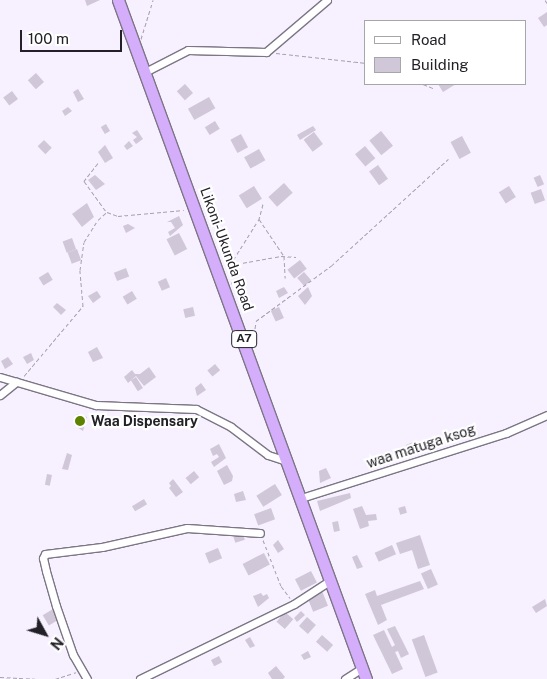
<!DOCTYPE html>
<html>
<head>
<meta charset="utf-8">
<style>
	body { margin:0 }
	#map { position:relative; width:547px; height:679px; overflow:hidden; background:#f7f0ff; font-family:"Public Sans",sans-serif }
	div>[style] { position:absolute }
	[style*='--x'] { left:calc(var(--x)*1px); top:calc(var(--y)*1px); width:calc(var(--w)*1px); rotate:calc(var(--a)*1deg) }
	.building>* { inset:0; background:#d0c7d9; transform-origin:0 0 }
	.path>* { height:1px; margin-top:-0.5px; transform-origin:0; background:repeating-linear-gradient(90deg,#a5a0ac 0 4px,transparent 0 6.5px) }
	.roads { filter:drop-shadow(1px 0 #7c7585) drop-shadow(-1px 0 #7c7585) drop-shadow(0 1px #7c7585) drop-shadow(0 -1px #7c7585) }
	.minor>* { height:7px; margin:-3.5px; padding:0 3.5px; transform-origin:3.5px; border-radius:3.5px; background:#fff }
	.trunk>* { height:11px; margin:-5.5px; padding:0 5.5px; transform-origin:5.5px; border-radius:5.5px; background:#d4aefa }
	.dots>* { width:14px; height:14px; translate:-50% -50%; box-sizing:border-box; border:2px solid #fff; border-radius:50% }
	span { translate:-50% -50%; white-space:nowrap; text-align:center; line-height:1.15; -webkit-text-stroke:4.5px #fff; paint-order:stroke }
	.shield-label span { padding:1px 4px; background:#fff; border:1px solid; border-radius:4px; -webkit-text-stroke-width:0 }
	.shield-label { font-size:12px; color:#232027; font-weight:700 }
	.street-label { font-size:14px; color:#232027 }
	.poi-label { font-size:14px; color:#232027; font-weight:700 }
	.left { translate:0 -50%; text-align:left }
	.legend { position:absolute; left:364px; top:20px; width:162px; height:65px; box-sizing:border-box; background:#fff; border:1px solid #a7a6a9; margin:0; padding:6px 9px; list-style:none; font-size:15px; color:#232027 }
	.legend li { display:flex; align-items:center; gap:10px; height:25px }
	.legend b { width:25px; border:1px solid #a7a6a9 }
	.north { position:absolute; left:20px; top:609px; width:50px; height:50px; -webkit-text-stroke:4px #fff; paint-order:stroke; rotate:129deg; font-size:14px; font-weight:700; line-height:20px; text-align:center; color:#232027 }
	.north::after { content:''; display:block; margin:auto; width:18px; height:22px; background:#232027; clip-path:polygon(50% 0,100% 100%,50% 72%,0 100%) }
	.scale { position:absolute; left:20px; top:30px; width:102px; height:22px; box-sizing:border-box; border:2px solid #232027; border-top:0; padding-left:6px; font-size:15px; line-height:18px; white-space:nowrap; color:#232027; -webkit-text-stroke:4px #fff; paint-order:stroke }
</style>
</head>
<body>
<div id="map">
	<div class="building">
		<i style="clip-path:polygon(85px 0,100px 0,87px 6px)"></i>
		<i style="clip-path:polygon(547px 12px,547px 25px,544px 27px,538px 18px)"></i>
		<i style="left:36px;top:73px;width:12px;height:11px;rotate:48deg"></i>
		<i style="left:185px;top:84px;width:12px;height:11px;rotate:48deg"></i>
		<i style="clip-path:polygon(438px 84px,456px 84px,443px 92px)"></i>
		<i style="clip-path:polygon(78px 89px,84px 99px,78px 102px,73px 92px)"></i>
		<i style="left:12px;top:91px;width:10px;height:11px;rotate:53deg"></i>
		<i style="left:209px;top:97px;width:13px;height:24px;rotate:61deg"></i>
		<i style="clip-path:polygon(68px 107px,72px 111px,65px 116px,62px 111px)"></i>
		<i style="left:215px;top:121px;width:9px;height:12px;rotate:58deg"></i>
		<i style="left:106px;top:124px;width:8px;height:6px;rotate:60deg"></i>
		<i style="clip-path:polygon(313px 126px,316px 130px,300px 140px,297px 135px)"></i>
		<i style="clip-path:polygon(137px 130px,143px 139px,136px 144px,133px 140px,137px 137px,132px 133px)"></i>
		<i style="left:381px;top:131px;width:19px;height:15px;rotate:51deg"></i>
		<i style="left:314px;top:132px;width:15px;height:13px;rotate:53deg"></i>
		<i style="left:241px;top:134px;width:15px;height:12px;rotate:62deg"></i>
		<i style="left:462px;top:136px;width:19px;height:13px;rotate:62deg"></i>
		<i style="left:44px;top:140px;width:11px;height:9px;rotate:45deg"></i>
		<i style="clip-path:polygon(129px 141px,133px 146px,127px 150px,124px 146px)"></i>
		<i style="clip-path:polygon(105px 145px,113px 158px,105px 163px,98px 152px)"></i>
		<i style="left:365px;top:146px;width:16px;height:13px;rotate:50deg"></i>
		<i style="left:259px;top:149px;width:13px;height:17px;rotate:61deg"></i>
		<i style="left:378px;top:165px;width:17px;height:11px;rotate:54deg"></i>
		<i style="clip-path:polygon(95px 175px,105px 184px,96px 190px,88px 180px)"></i>
		<i style="left:540px;top:175px;width:10px;height:7px;rotate:66deg"></i>
		<i style="left:284px;top:183px;width:13px;height:21px;rotate:48deg"></i>
		<i style="left:254px;top:186px;width:15px;height:18px;rotate:58deg"></i>
		<i style="left:509px;top:186px;width:13px;height:12px;rotate:58deg"></i>
		<i style="left:541px;top:189px;width:12px;height:11px;rotate:70deg"></i>
		<i style="clip-path:polygon(87px 203px,94px 217px,82px 227px,72px 214px)"></i>
		<i style="clip-path:polygon(179px 216px,183px 225px,170px 236px,168px 232px,175px 228px,171px 222px,167px 222px)"></i>
		<i style="clip-path:polygon(128px 224px,135px 228px,126px 233px,123px 226px)"></i>
		<i style="left:179px;top:233px;width:18px;height:14px;rotate:63deg"></i>
		<i style="left:72px;top:238px;width:12px;height:10px;rotate:70deg"></i>
		<i style="left:77px;top:249px;width:12px;height:10px;rotate:70deg"></i>
		<i style="left:300px;top:260px;width:11px;height:16px;rotate:52deg"></i>
		<i style="left:126px;top:268px;width:9px;height:13px;rotate:69deg"></i>
		<i style="left:48px;top:272px;width:9px;height:11px;rotate:58deg"></i>
		<i style="left:304px;top:272px;width:11px;height:9px;rotate:49deg"></i>
		<i style="left:166px;top:278px;width:10px;height:9px;rotate:66deg"></i>
		<i style="clip-path:polygon(284px 287px,288px 293px,279px 298px,276px 291px)"></i>
		<i style="clip-path:polygon(308px 287px,312px 296px,305px 305px,298px 296px)"></i>
		<i style="clip-path:polygon(97px 291px,101px 297px,93px 303px,88px 296px)"></i>
		<i style="left:132px;top:291px;width:9px;height:11px;rotate:58deg"></i>
		<i style="clip-path:polygon(57px 303px,66px 310px,61px 315px,53px 307px)"></i>
		<i style="left:193px;top:307px;width:9px;height:10px;rotate:77deg"></i>
		<i style="left:279px;top:307px;width:12px;height:9px;rotate:66deg"></i>
		<i style="clip-path:polygon(97px 347px,103px 358px,93px 362px,88px 352px)"></i>
		<i style="clip-path:polygon(31px 353px,34px 360px,27px 364px,23px 357px)"></i>
		<i style="clip-path:polygon(8px 357px,13px 364px,5px 369px,1px 361px)"></i>
		<i style="left:215px;top:364px;width:8px;height:10px;rotate:50deg"></i>
		<i style="clip-path:polygon(149px 367px,156px 377px,144px 386px,136px 376px,128px 383px,124px 377px,132px 370px,135px 374px,140px 374px)"></i>
		<i style="left:136px;top:377px;width:13px;height:6px;rotate:58deg"></i>
		<i style="clip-path:polygon(201px 383px,206px 390px,197px 396px,195px 388px)"></i>
		<i style="clip-path:polygon(77px 414px,87px 417px,83px 431px,74px 425px)"></i>
		<i style="clip-path:polygon(413px 442px,417px 449px,410px 453px,406px 445px)"></i>
		<i style="clip-path:polygon(219px 444px,226px 458px,214px 467px,211px 462px,219px 457px,217px 454px,213px 456px,210px 449px)"></i>
		<i style="clip-path:polygon(67px 453px,72px 455px,68px 470px,62px 469px)"></i>
		<i style="clip-path:polygon(227px 465px,233px 476px,232px 481px,224px 485px,217px 471px)"></i>
		<i style="clip-path:polygon(326px 468px,331px 478px,320px 483px,319px 471px)"></i>
		<i style="left:194px;top:471px;width:8px;height:11px;rotate:50deg"></i>
		<i style="left:47px;top:474px;width:5px;height:11px;rotate:11deg"></i>
		<i style="clip-path:polygon(173px 479px,183px 492px,176px 497px,169px 488px,171px 486px,169px 483px)"></i>
		<i style="left:275px;top:484px;width:13px;height:22px;rotate:58deg"></i>
		<i style="clip-path:polygon(243px 491px,246px 500px,236px 502px,234px 494px)"></i>
		<i style="clip-path:polygon(350px 493px,351px 498px,320px 511px,317px 501px)"></i>
		<i style="left:144px;top:499px;width:6px;height:14px;rotate:59deg"></i>
		<i style="clip-path:polygon(362px 506px,366px 515px,376px 514px,377px 520px,368px 521px,369px 526px,360px 529px,353px 509px)"></i>
		<i style="left:405px;top:506px;width:7px;height:7px;rotate:74deg"></i>
		<i style="left:271px;top:508px;width:12px;height:18px;rotate:70deg"></i>
		<i style="left:338px;top:521px;width:10px;height:6px;rotate:79deg"></i>
		<i style="left:243px;top:534px;width:6px;height:10px;rotate:72deg"></i>
		<i style="clip-path:polygon(420px 535px,430px 565px,418px 569px,412px 550px,400px 554px,396px 543px)"></i>
		<i style="clip-path:polygon(278px 540px,284px 549px,278px 553px,273px 545px)"></i>
		<i style="left:392px;top:545px;width:10px;height:19px;rotate:66deg"></i>
		<i style="left:218px;top:548px;width:11px;height:14px;rotate:68deg"></i>
		<i style="left:264px;top:553px;width:13px;height:24px;rotate:63deg"></i>
		<i style="clip-path:polygon(357px 555px,363px 567px,357px 569px,352px 557px)"></i>
		<i style="left:431px;top:569px;width:17px;height:11px;rotate:66deg"></i>
		<i style="left:311px;top:571px;width:13px;height:18px;rotate:63deg"></i>
		<i style="clip-path:polygon(420px 581px,424px 589px,381px 605px,387px 620px,378px 625px,365px 594px,375px 590px,377px 596px)"></i>
		<i style="left:322px;top:591px;width:16px;height:16px;rotate:68deg"></i>
		<i style="clip-path:polygon(261px 593px,263px 596px,267px 594px,269px 598px,258px 607px,253px 596px)"></i>
		<i style="clip-path:polygon(545px 599px,547px 606px,536px 613px,532px 607px)"></i>
		<i style="left:53px;top:609px;width:12px;height:12px;rotate:59deg"></i>
		<i style="clip-path:polygon(301px 611px,305px 615px,297px 622px,294px 618px)"></i>
		<i style="left:285px;top:612px;width:11px;height:13px;rotate:41deg"></i>
		<i style="left:307px;top:617px;width:12px;height:12px;rotate:42deg"></i>
		<i style="clip-path:polygon(395px 626px,409px 654px,401px 658px,398px 651px,395px 652px,403px 669px,392px 674px,373px 635px,384px 630px,392px 647px,395px 645px,387px 629px)"></i>
		<i style="left:322px;top:635px;width:15px;height:9px;rotate:42deg"></i>
		<i style="left:424px;top:635px;width:40px;height:13px;rotate:70deg"></i>
		<i style="clip-path:polygon(250px 637px,255px 646px,250px 648px,245px 640px)"></i>
		<i style="clip-path:polygon(308px 651px,311px 657px,304px 660px,301px 655px)"></i>
		<i style="left:219px;top:656px;width:7px;height:9px;rotate:63deg"></i>
		<i style="clip-path:polygon(276px 666px,285px 677px,283px 679px,272px 679px,268px 673px)"></i>
	</div>
	<div class="path">
		<i style="--x:545;--y:0;--w:4;--a:56"></i>
		<i style="--x:141;--y:39;--w:41;--a:-72.9"></i>
		<i style="--x:276;--y:53;--w:91;--a:6.3"></i>
		<i style="--x:423;--y:84;--w:11;--a:22"></i>
		<i style="--x:98;--y:163;--w:23;--a:128"></i>
		<i style="--x:84;--y:181;--w:37;--a:54"></i>
		<i style="--x:263;--y:204;--w:16;--a:105"></i>
		<i style="--x:259;--y:219;--w:45;--a:56"></i>
		<i style="--x:284;--y:256;--w:22;--a:87"></i>
		<i style="--x:230;--y:265;--w:54;--a:-57.8"></i>
		<i style="--x:232;--y:284;--w:19;--a:-96"></i>
		<i style="--x:230;--y:265;--w:52;--a:-10"></i>
		<i style="--x:281;--y:256;--w:15;--a:4"></i>
		<i style="--x:253;--y:341;--w:20;--a:-81"></i>
		<i style="--x:256;--y:321;--w:93;--a:-36.3"></i>
		<i style="--x:331;--y:266;--w:159;--a:-42.4"></i>
		<i style="--x:24;--y:376;--w:92;--a:-49.9"></i>
		<i style="--x:83;--y:306;--w:36;--a:-95"></i>
		<i style="--x:80;--y:270;--w:28;--a:-82"></i>
		<i style="--x:84;--y:242;--w:26;--a:-58"></i>
		<i style="--x:98;--y:220;--w:12;--a:-42"></i>
		<i style="--x:107;--y:212;--w:12;--a:20"></i>
		<i style="--x:118;--y:216;--w:66;--a:-5.2"></i>
		<i style="--x:263;--y:540;--w:49;--a:68.6"></i>
		<i style="--x:281;--y:586;--w:15;--a:53"></i>
		<i style="--x:0;--y:677;--w:35;--a:3"></i>
		<i style="--x:55;--y:679;--w:22;--a:-18"></i>
	</div>
	<div class="roads">
		<div class="minor">
			<i style="--x:145;--y:72;--w:48;--a:-27.1"></i>
			<i style="--x:188;--y:50;--w:78;--a:1.5"></i>
			<i style="--x:266;--y:52;--w:80;--a:-40.4"></i>
			<i style="--x:0;--y:377;--w:100;--a:16.3"></i>
			<i style="--x:96;--y:405;--w:100;--a:2.3"></i>
			<i style="--x:196;--y:409;--w:39;--a:27"></i>
			<i style="--x:231;--y:427;--w:46;--a:37.1"></i>
			<i style="--x:268;--y:455;--w:20;--a:18"></i>
			<i style="--x:0;--y:395;--w:21;--a:-39"></i>
			<i style="--x:301;--y:498;--w:215;--a:-17.6"></i>
			<i style="--x:506;--y:433;--w:45;--a:-23.7"></i>
			<i style="--x:87;--y:679;--w:28;--a:-120"></i>
			<i style="--x:73;--y:655;--w:52;--a:-109.1"></i>
			<i style="--x:56;--y:606;--w:36;--a:-106"></i>
			<i style="--x:46;--y:571;--w:13;--a:-103"></i>
			<i style="--x:43;--y:558;--w:4;--a:-63"></i>
			<i style="--x:45;--y:554;--w:57;--a:-7"></i>
			<i style="--x:102;--y:547;--w:87;--a:-12.6"></i>
			<i style="--x:187;--y:528;--w:73;--a:3.9"></i>
			<i style="--x:140;--y:679;--w:171;--a:-26"></i>
			<i style="--x:294;--y:604;--w:44;--a:-33"></i>
			<i style="--x:345;--y:679;--w:20;--a:-33"></i>
		</div>
		<div class="trunk">
			<i style="--x:118;--y:0;--w:723;--a:69.94"></i>
		</div>
	</div>
	<div class="dots">
		<i style="left:80px;top:421px;background:#5d8200"></i>
	</div>
	<div class="shield-label">
		<span style="left:244px;top:339px">A7</span>
	</div>
	<div class="street-label">
		<span style="left:227px;top:249px;rotate:70deg">Likoni-Ukunda Road</span>
		<span style="left:421px;top:446px;rotate:-18deg">waa matuga ksog</span>
	</div>
	<div class="poi-label">
		<span class="left" style="left:91px;top:421px">Waa Dispensary</span>
	</div>
	<ul class="legend">
	<li><b style="height:6px;background:#fff"></b>Road</li>
	<li><b style="height:14px;background:#d0c7d9"></b>Building</li>
	</ul>
	<div class="north">N</div>
	<div class="scale">100 m</div>
</div>
</body>
</html>
